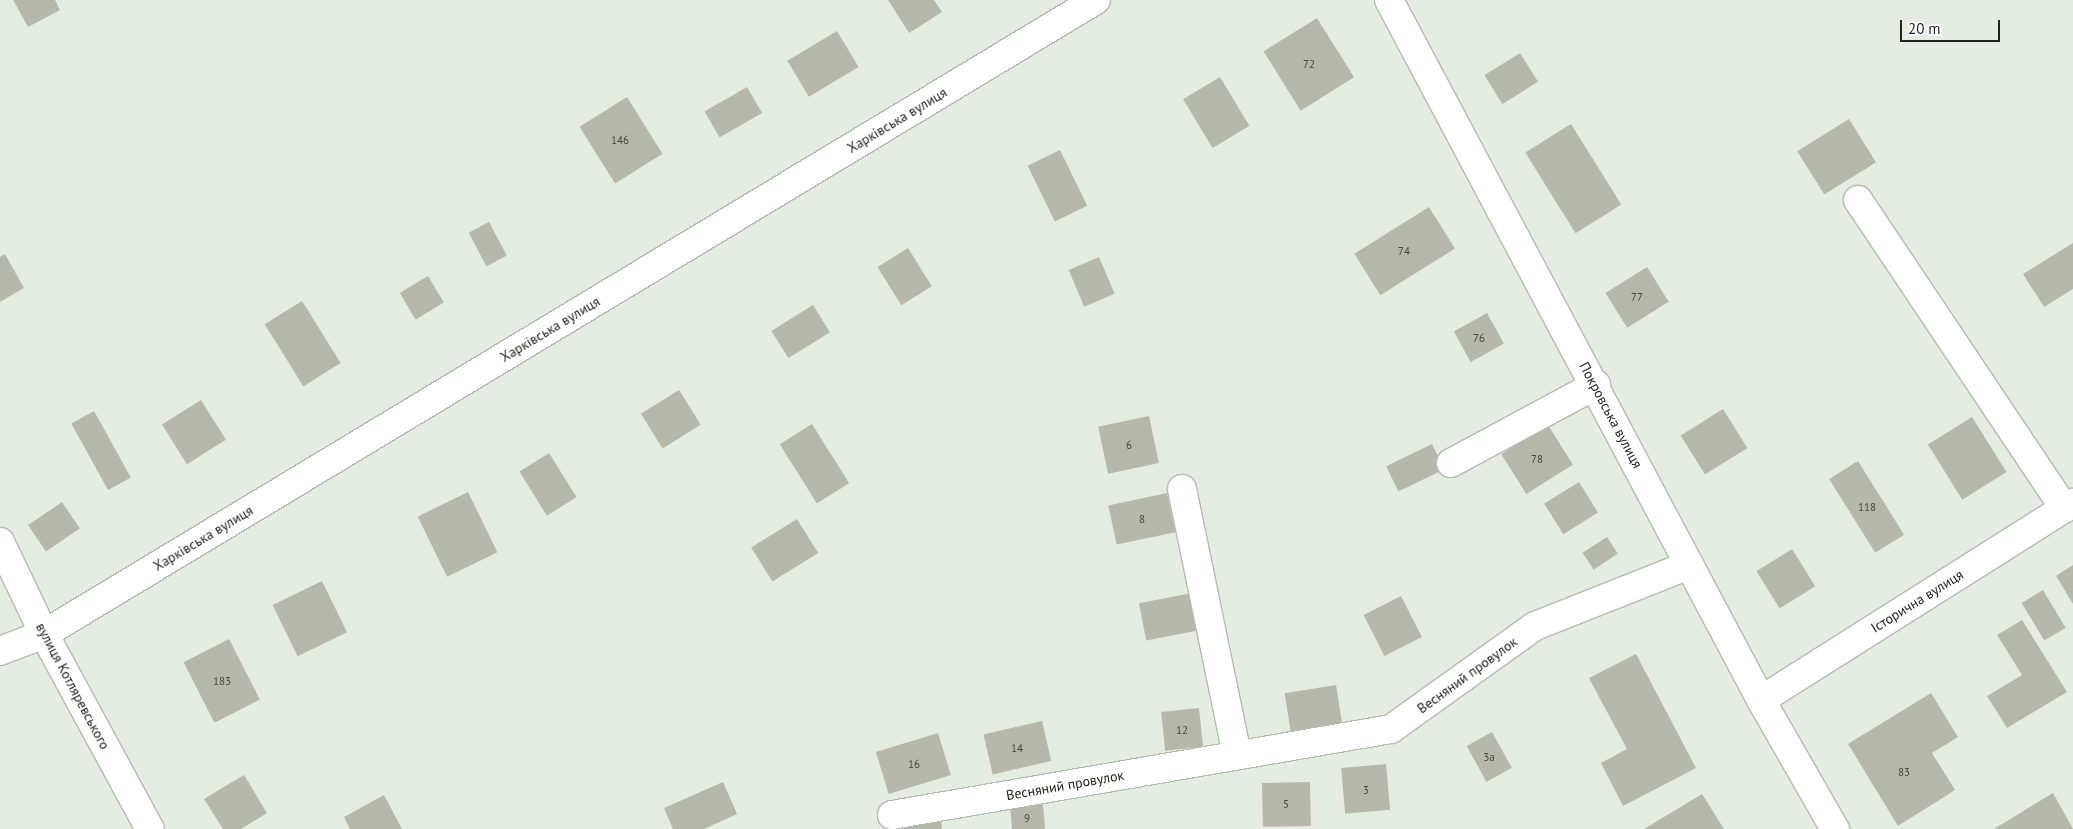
<!DOCTYPE html>
<html>
<head>
<meta charset="utf-8">
<style>
	body { margin:0 }
	#map { position:relative; width:2073px; height:829px; overflow:hidden; background:#e5ede2; font-family:"PT Sans",sans-serif }
	div>[style] { position:absolute }
	[style*='--x'] { left:calc(var(--x)*1px); top:calc(var(--y)*1px); width:calc(var(--w)*1px); rotate:calc(var(--a)*1deg) }
	.building>* { inset:0; background:#b5b8ab; transform-origin:0 0 }
	.roads { filter:drop-shadow(1px 0 #b2bbaf) drop-shadow(-1px 0 #b2bbaf) drop-shadow(0 1px #b2bbaf) drop-shadow(0 -1px #b2bbaf) }
	.minor>* { height:28px; margin:-14px; padding:0 14px; transform-origin:14px; border-radius:14px; background:#fff }
	span { translate:-50% -50%; white-space:nowrap; text-align:center; line-height:1.15; -webkit-text-stroke:4px #fff; paint-order:stroke }
	.number-label { font-size:11px; color:#454842 }
	.number-label span { -webkit-text-stroke-width:0 }
	.street-label { font-size:14px; color:#20231f }
	.scale { position:absolute; left:1900px; top:20px; width:100px; height:22px; box-sizing:border-box; border:2px solid #20231f; border-top:0; padding-left:6px; font-size:15px; line-height:18px; white-space:nowrap; color:#20231f; -webkit-text-stroke:4px #fff; paint-order:stroke }
</style>
</head>
<body>
<div id="map">
	<div class="building">
		<i style="clip-path:polygon(13px 0,55px 0,60px 10px,28px 27px)"></i>
		<i style="clip-path:polygon(888px 0,934px 0,942px 12px,909px 33px)"></i>
		<i style="left:1317px;top:18px;width:70px;height:63px;rotate:58deg"></i>
		<i style="left:837px;top:31px;width:42px;height:58px;rotate:59deg"></i>
		<i style="left:1520px;top:53px;width:34px;height:42px;rotate:58deg"></i>
		<i style="left:1220px;top:77px;width:57px;height:43px;rotate:59deg"></i>
		<i style="left:747px;top:87px;width:30px;height:49px;rotate:60deg"></i>
		<i style="left:627px;top:97px;width:67px;height:56px;rotate:58deg"></i>
		<i style="left:1849px;top:119px;width:51px;height:61px;rotate:58deg"></i>
		<i style="left:1571px;top:124px;width:95px;height:54px;rotate:58deg"></i>
		<i style="left:1060px;top:150px;width:62px;height:36px;rotate:64deg"></i>
		<i style="left:1429px;top:207px;width:49px;height:88px;rotate:58deg"></i>
		<i style="left:489px;top:222px;width:38px;height:23px;rotate:62deg"></i>
		<i style="clip-path:polygon(2073px 243px,2073px 289px,2044px 307px,2023px 274px)"></i>
		<i style="left:908px;top:248px;width:45px;height:36px;rotate:58deg"></i>
		<i style="clip-path:polygon(5px 254px,24px 288px,0 302px,0 257px)"></i>
		<i style="left:1099px;top:257px;width:40px;height:33px;rotate:67deg"></i>
		<i style="left:1647px;top:267px;width:41px;height:49px;rotate:58deg"></i>
		<i style="left:428px;top:276px;width:31px;height:33px;rotate:59deg"></i>
		<i style="left:302px;top:301px;width:73px;height:44px;rotate:58deg"></i>
		<i style="left:813px;top:305px;width:32px;height:49px;rotate:58deg"></i>
		<i style="left:1487px;top:313px;width:35px;height:38px;rotate:61deg"></i>
		<i style="left:679px;top:390px;width:41px;height:45px;rotate:58deg"></i>
		<i style="left:201px;top:400px;width:47px;height:46px;rotate:58deg"></i>
		<i style="left:1723px;top:409px;width:46px;height:50px;rotate:58deg"></i>
		<i style="left:94px;top:411px;width:76px;height:26px;rotate:61deg"></i>
		<i style="left:1149px;top:416px;width:48px;height:52px;rotate:78deg"></i>
		<i style="left:1972px;top:417px;width:65px;height:52px;rotate:58deg"></i>
		<i style="left:812px;top:424px;width:70px;height:38px;rotate:58deg"></i>
		<i style="left:1548px;top:425px;width:47px;height:55px;rotate:58deg"></i>
		<i style="left:1432px;top:444px;width:28px;height:51px;rotate:64deg"></i>
		<i style="left:549px;top:453px;width:52px;height:35px;rotate:58deg"></i>
		<i style="left:1858px;top:461px;width:87px;height:34px;rotate:58deg"></i>
		<i style="left:1579px;top:482px;width:36px;height:41px;rotate:58deg"></i>
		<i style="left:468px;top:492px;width:67px;height:56px;rotate:64deg"></i>
		<i style="left:1167px;top:493px;width:40px;height:60px;rotate:78deg"></i>
		<i style="left:62px;top:502px;width:32px;height:41px;rotate:56deg"></i>
		<i style="left:797px;top:519px;width:40px;height:54px;rotate:58deg"></i>
		<i style="left:1607px;top:537px;width:20px;height:29px;rotate:57deg"></i>
		<i style="left:1792px;top:549px;width:44px;height:42px;rotate:58deg"></i>
		<i style="clip-path:polygon(2073px 565px,2073px 604px,2056px 576px)"></i>
		<i style="left:322px;top:581px;width:57px;height:55px;rotate:64deg"></i>
		<i style="left:2043px;top:590px;width:44px;height:25px;rotate:59deg"></i>
		<i style="left:1192px;top:593px;width:38px;height:54px;rotate:79deg"></i>
		<i style="left:1401px;top:596px;width:46px;height:42px;rotate:63deg"></i>
		<i style="clip-path:polygon(2022px 620px,2067px 692px,2007px 728px,1987px 696px,2022px 675px,1997px 635px)"></i>
		<i style="left:229px;top:639px;width:68px;height:51px;rotate:63deg"></i>
		<i style="clip-path:polygon(1636px 654px,1696px 768px,1623px 806px,1601px 763px,1627px 749px,1589px 678px)"></i>
		<i style="left:1336px;top:685px;width:39px;height:52px;rotate:81deg"></i>
		<i style="clip-path:polygon(1931px 693px,1958px 737px,1932px 753px,1955px 790px,1898px 826px,1848px 744px)"></i>
		<i style="left:1199px;top:708px;width:39px;height:38px;rotate:84deg"></i>
		<i style="left:1042px;top:721px;width:41px;height:60px;rotate:77deg"></i>
		<i style="left:1492px;top:732px;width:41px;height:29px;rotate:61deg"></i>
		<i style="left:938px;top:733px;width:44px;height:65px;rotate:73deg"></i>
		<i style="left:1386px;top:764px;width:46px;height:45px;rotate:85deg"></i>
		<i style="clip-path:polygon(244px 775px,267px 813px,241px 829px,223px 829px,204px 799px)"></i>
		<i style="clip-path:polygon(723px 782px,737px 814px,704px 829px,673px 829px,664px 808px)"></i>
		<i style="left:1310px;top:782px;width:44px;height:48px;rotate:89deg"></i>
		<i style="clip-path:polygon(2053px 793px,2073px 829px,1994px 829px)"></i>
		<i style="clip-path:polygon(1702px 794px,1724px 829px,1644px 829px)"></i>
		<i style="clip-path:polygon(384px 795px,402px 829px,350px 829px,344px 817px)"></i>
		<i style="left:1043px;top:804px;width:25px;height:33px;rotate:85deg"></i>
		<i style="clip-path:polygon(941px 820px,942px 829px,904px 829px,903px 823px)"></i>
	</div>
	<div class="roads">
		<div class="minor">
			<i style="--x:1389;--y:0;--w:793;--a:62.01"></i>
			<i style="--x:1761;--y:700;--w:149;--a:60.2"></i>
			<i style="--x:1858;--y:200;--w:371;--a:56.2"></i>
			<i style="--x:1451;--y:463;--w:165;--a:-28.3"></i>
			<i style="--x:1182;--y:489;--w:272;--a:78.3"></i>
			<i style="--x:0;--y:542;--w:102;--a:64.4"></i>
			<i style="--x:44;--y:634;--w:222;--a:61.5"></i>
			<i style="--x:0;--y:651;--w:47;--a:-21.1"></i>
			<i style="--x:44;--y:634;--w:1228;--a:-31.08"></i>
			<i style="--x:1761;--y:700;--w:369;--a:-32.3"></i>
			<i style="--x:892;--y:815;--w:506;--a:-9.78"></i>
			<i style="--x:1391;--y:729;--w:177;--a:-35.6"></i>
			<i style="--x:1535;--y:626;--w:166;--a:-21.6"></i>
		</div>
	</div>
	<div class="number-label">
		<span style="left:1309px;top:64px">72</span>
		<span style="left:620px;top:140px">146</span>
		<span style="left:1404px;top:251px">74</span>
		<span style="left:1637px;top:297px">77</span>
		<span style="left:1479px;top:338px">76</span>
		<span style="left:1129px;top:445px">6</span>
		<span style="left:1537px;top:459px">78</span>
		<span style="left:1867px;top:507px">118</span>
		<span style="left:1142px;top:519px">8</span>
		<span style="left:222px;top:681px">183</span>
		<span style="left:1182px;top:730px">12</span>
		<span style="left:1017px;top:748px">14</span>
		<span style="left:1489px;top:757px">3а</span>
		<span style="left:914px;top:764px">16</span>
		<span style="left:1904px;top:772px">83</span>
		<span style="left:1366px;top:790px">3</span>
		<span style="left:1286px;top:804px">5</span>
		<span style="left:1027px;top:818px">9</span>
	</div>
	<div class="street-label">
		<span style="left:897px;top:120px;rotate:-31deg">Харківська вулиця</span>
		<span style="left:550px;top:329px;rotate:-31deg">Харківська вулиця</span>
		<span style="left:1611px;top:415px;rotate:62deg">Покровська вулиця</span>
		<span style="left:203px;top:538px;rotate:-31deg">Харківська вулиця</span>
		<span style="left:1917px;top:601px;rotate:-32deg">Історична вулиця</span>
		<span style="left:1467px;top:675px;rotate:-36deg">Весняний провулок</span>
		<span style="left:73px;top:686px;rotate:62deg">вулиця Котляревського</span>
		<span style="left:1065px;top:785px;rotate:-10deg">Весняний провулок</span>
	</div>
	<div class="scale">20 m</div>
</div>
</body>
</html>
